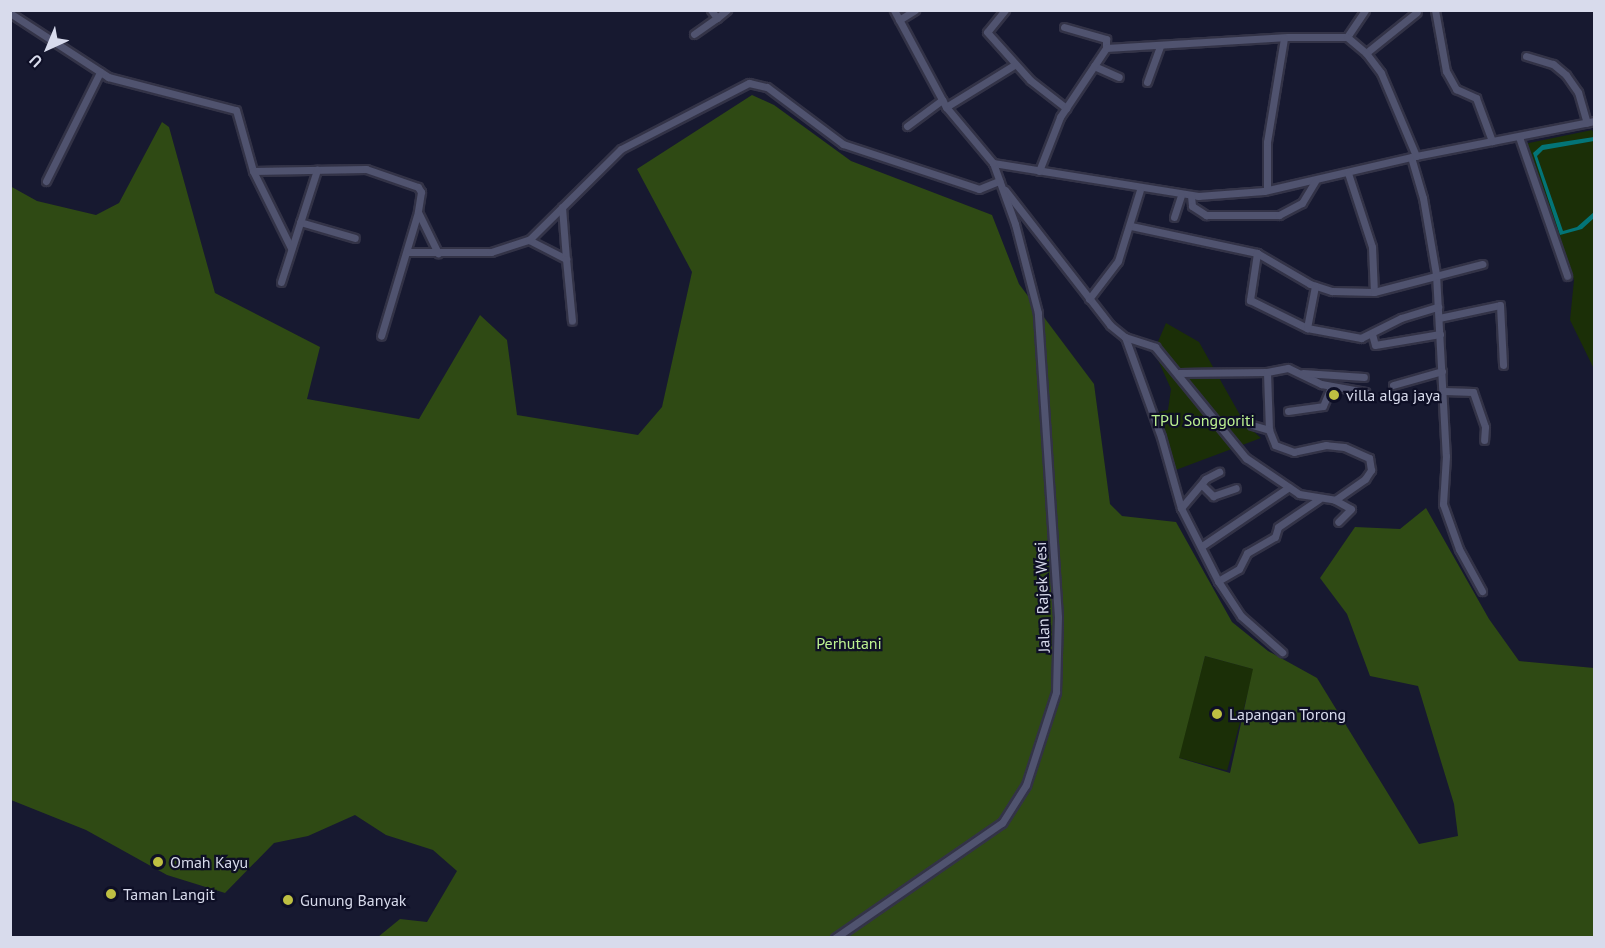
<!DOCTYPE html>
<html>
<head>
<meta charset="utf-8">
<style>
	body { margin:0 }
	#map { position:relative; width:1605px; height:948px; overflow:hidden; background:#171930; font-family:"PT Sans",sans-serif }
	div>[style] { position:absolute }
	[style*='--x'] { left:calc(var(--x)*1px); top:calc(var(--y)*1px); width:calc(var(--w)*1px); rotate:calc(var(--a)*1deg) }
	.green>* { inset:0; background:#1b2f07; transform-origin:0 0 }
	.forest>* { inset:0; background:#2f4a14 }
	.water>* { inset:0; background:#037477 }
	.roads { filter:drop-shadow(2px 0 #333347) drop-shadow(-2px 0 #333347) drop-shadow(0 2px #333347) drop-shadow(0 -2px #333347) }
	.minor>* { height:7px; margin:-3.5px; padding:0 3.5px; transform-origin:3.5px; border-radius:3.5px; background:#50536f }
	.dots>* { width:16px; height:16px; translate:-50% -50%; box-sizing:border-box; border:3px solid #0e0f26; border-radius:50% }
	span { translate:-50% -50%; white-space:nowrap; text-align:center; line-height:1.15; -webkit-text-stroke:4.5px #0e0f26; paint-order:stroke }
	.poi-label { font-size:16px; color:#d8dbec }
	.left { translate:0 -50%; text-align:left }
	.park-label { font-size:16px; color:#bdf291 }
	.street-label { font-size:16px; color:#d8dbec }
	.frame { position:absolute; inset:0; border:12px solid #d8dbec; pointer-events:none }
	.north { position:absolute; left:18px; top:18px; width:60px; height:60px; -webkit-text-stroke:4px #0e0f26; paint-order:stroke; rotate:224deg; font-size:16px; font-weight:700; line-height:24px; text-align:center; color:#d8dbec }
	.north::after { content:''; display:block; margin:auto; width:21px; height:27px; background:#d8dbec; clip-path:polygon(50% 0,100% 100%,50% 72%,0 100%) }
</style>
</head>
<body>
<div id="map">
	<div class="green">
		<i style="clip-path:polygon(1592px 130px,1594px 134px,1594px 369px,1570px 320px,1574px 280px,1524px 144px)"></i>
		<i style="clip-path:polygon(1166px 323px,1199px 342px,1245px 424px,1261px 438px,1173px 471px,1155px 413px,1168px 410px,1171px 389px,1154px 351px)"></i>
		<i style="left:1205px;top:656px;width:51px;height:105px;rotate:15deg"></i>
	</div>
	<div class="forest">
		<i style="clip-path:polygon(evenodd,752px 95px,774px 105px,851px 161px,992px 215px,1019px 284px,1094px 384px,1110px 504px,1122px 516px,1176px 522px,1232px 622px,1268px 651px,1317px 678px,1419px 844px,1458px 836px,1454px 804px,1418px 686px,1370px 676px,1347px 614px,1320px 578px,1355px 527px,1400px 529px,1426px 508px,1489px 619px,1519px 661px,1594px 668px,1594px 937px,378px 937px,400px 919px,427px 922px,457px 871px,433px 850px,386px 835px,355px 815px,308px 836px,274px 843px,225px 893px,167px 875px,86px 830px,11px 800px,10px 186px,37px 201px,96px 215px,119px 203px,162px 122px,169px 127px,215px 293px,320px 347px,307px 399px,419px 419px,480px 315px,507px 340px,517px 415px,638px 435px,662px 407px,692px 272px,637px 169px,752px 95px,1205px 656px,1253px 669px,1230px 773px,1179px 758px,1205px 656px)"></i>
	</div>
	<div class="water">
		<i style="clip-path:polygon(1594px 137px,1594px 141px,1543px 150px,1537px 156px,1563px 231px,1577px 227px,1594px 212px,1594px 218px,1582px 229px,1560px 235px,1533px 153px,1542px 145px)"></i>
	</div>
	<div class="roads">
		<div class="minor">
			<i style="--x:711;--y:10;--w:10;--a:53"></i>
			<i style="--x:717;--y:18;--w:13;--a:-39"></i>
			<i style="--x:1005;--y:10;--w:28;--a:129"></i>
			<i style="--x:987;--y:32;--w:64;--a:48.1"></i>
			<i style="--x:1030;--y:80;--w:46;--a:37.9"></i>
			<i style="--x:1435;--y:10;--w:62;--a:79.8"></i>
			<i style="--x:1446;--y:71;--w:21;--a:61"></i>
			<i style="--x:1456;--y:89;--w:22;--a:24"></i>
			<i style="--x:1476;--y:98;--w:46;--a:69.6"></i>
			<i style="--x:10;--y:13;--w:117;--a:33.1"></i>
			<i style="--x:108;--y:77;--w:132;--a:14.5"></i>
			<i style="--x:236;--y:110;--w:63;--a:74.4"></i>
			<i style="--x:253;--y:171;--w:113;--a:-1"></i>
			<i style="--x:366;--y:169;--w:55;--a:19.1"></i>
			<i style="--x:418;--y:187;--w:6;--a:59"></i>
			<i style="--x:421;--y:192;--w:20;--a:99"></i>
			<i style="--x:418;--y:212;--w:129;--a:106.6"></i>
			<i style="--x:899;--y:20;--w:19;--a:-32"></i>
			<i style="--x:1064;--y:27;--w:44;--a:15.9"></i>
			<i style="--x:1106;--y:39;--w:9;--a:90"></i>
			<i style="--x:694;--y:34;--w:28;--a:-35"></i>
			<i style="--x:1347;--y:37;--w:32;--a:-56"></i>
			<i style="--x:1366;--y:53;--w:65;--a:-38.8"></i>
			<i style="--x:1526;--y:56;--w:28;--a:17"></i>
			<i style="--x:1553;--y:64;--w:17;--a:40"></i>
			<i style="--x:1566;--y:75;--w:21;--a:55"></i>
			<i style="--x:1578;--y:92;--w:32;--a:74"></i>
			<i style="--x:1094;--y:66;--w:27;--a:24"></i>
			<i style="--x:1147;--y:82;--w:38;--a:-70"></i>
			<i style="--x:946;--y:107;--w:80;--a:-31.7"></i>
			<i style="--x:907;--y:126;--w:44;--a:-36.6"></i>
			<i style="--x:1519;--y:137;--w:147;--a:70.9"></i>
			<i style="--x:1411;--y:157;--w:43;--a:73.7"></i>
			<i style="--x:1423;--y:198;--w:77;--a:80.3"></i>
			<i style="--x:1436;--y:274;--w:182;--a:86.9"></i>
			<i style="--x:1446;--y:456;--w:48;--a:93.6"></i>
			<i style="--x:1443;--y:504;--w:48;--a:70.4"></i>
			<i style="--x:1459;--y:549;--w:48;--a:61.3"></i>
			<i style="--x:993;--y:163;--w:208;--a:9.1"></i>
			<i style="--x:1198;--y:196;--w:66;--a:-4.3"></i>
			<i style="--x:1264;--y:191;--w:156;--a:-13"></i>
			<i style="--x:1416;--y:156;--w:181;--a:-11.1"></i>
			<i style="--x:253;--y:171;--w:86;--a:63.7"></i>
			<i style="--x:1039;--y:171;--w:58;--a:-68.7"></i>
			<i style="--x:1060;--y:117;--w:83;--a:-56.3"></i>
			<i style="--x:1106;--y:48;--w:182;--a:-3.5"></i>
			<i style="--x:1288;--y:37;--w:59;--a:0"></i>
			<i style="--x:1347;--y:37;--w:25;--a:40"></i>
			<i style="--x:1366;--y:53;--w:25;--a:53"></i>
			<i style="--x:1381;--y:73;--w:90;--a:67.1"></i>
			<i style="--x:1348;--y:173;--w:78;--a:72"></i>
			<i style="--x:1372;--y:247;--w:45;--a:87.5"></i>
			<i style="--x:46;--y:181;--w:122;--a:-63.6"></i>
			<i style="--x:1005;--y:190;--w:171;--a:52.1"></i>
			<i style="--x:1110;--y:325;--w:19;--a:39"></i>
			<i style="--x:1125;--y:337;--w:106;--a:70.2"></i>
			<i style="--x:1161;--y:437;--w:74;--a:74.3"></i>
			<i style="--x:1181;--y:508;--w:82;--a:63.1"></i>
			<i style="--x:1218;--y:581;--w:24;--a:-30"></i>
			<i style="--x:1239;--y:569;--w:18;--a:-63"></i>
			<i style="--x:1247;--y:553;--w:32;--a:-30"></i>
			<i style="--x:1275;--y:537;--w:10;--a:-73"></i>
			<i style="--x:1278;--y:527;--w:50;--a:-34.3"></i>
			<i style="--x:1267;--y:190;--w:48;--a:-90"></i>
			<i style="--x:1267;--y:142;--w:105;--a:-80.7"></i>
			<i style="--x:1191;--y:196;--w:10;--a:84"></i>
			<i style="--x:1192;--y:206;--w:17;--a:33"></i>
			<i style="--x:1206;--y:215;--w:73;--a:0"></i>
			<i style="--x:1279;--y:215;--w:26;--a:-28"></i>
			<i style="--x:1302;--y:203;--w:26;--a:-59"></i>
			<i style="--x:418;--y:212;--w:46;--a:64"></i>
			<i style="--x:1174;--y:217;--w:23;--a:-72"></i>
			<i style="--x:300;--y:222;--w:57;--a:16.2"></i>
			<i style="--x:1131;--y:226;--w:129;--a:12.1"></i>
			<i style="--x:1257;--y:253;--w:61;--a:30.3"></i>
			<i style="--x:1310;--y:284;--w:23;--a:18"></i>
			<i style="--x:1332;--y:291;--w:42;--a:1.4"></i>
			<i style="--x:1374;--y:292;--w:112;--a:-14.5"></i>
			<i style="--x:529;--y:240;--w:42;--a:27.2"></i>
			<i style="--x:566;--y:259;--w:52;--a:-94.4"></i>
			<i style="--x:408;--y:252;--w:83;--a:0"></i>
			<i style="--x:491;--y:252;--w:40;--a:-18"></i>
			<i style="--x:529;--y:240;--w:129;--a:-44.7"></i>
			<i style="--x:621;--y:149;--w:144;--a:-27.3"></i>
			<i style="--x:749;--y:83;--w:18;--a:13"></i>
			<i style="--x:767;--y:87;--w:95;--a:36.9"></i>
			<i style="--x:843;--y:144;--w:143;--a:18.3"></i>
			<i style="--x:979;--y:189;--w:22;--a:-22"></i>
			<i style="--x:1257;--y:253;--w:48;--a:98.5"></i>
			<i style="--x:1250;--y:300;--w:64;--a:26.2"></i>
			<i style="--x:1307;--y:328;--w:55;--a:10.5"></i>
			<i style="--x:1361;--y:338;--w:45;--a:-26.6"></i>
			<i style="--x:1401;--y:318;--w:39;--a:-17"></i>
			<i style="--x:566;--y:259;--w:62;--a:84.5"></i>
			<i style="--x:281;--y:282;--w:118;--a:-72.2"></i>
			<i style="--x:1089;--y:299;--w:48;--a:-52.7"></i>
			<i style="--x:1118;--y:261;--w:74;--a:-72.8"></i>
			<i style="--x:1439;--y:318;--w:62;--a:-12"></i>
			<i style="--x:1500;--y:305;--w:60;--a:87.1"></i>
			<i style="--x:1307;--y:328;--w:43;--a:-79.2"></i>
			<i style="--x:1372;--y:334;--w:11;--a:75"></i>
			<i style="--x:1375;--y:345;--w:66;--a:-9.6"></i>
			<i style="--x:1125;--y:337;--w:32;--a:18"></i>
			<i style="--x:1155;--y:347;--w:144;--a:50.7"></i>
			<i style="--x:1246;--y:458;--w:64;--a:34.2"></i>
			<i style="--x:1299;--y:494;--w:36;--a:9"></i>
			<i style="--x:1335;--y:500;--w:37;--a:-35"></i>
			<i style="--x:1365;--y:479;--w:11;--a:-56"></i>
			<i style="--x:1371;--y:470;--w:12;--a:-99"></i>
			<i style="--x:1369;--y:458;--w:27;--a:-156"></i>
			<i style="--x:1344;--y:447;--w:18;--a:-174"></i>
			<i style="--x:1326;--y:445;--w:33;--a:168"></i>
			<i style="--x:1294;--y:452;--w:20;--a:-160"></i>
			<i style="--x:1275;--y:445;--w:16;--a:-112"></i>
			<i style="--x:1269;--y:430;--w:58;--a:-92"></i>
			<i style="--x:1179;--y:373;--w:88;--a:-0.7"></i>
			<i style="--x:1267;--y:372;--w:21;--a:-11"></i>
			<i style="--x:1288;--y:368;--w:37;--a:26"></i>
			<i style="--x:1321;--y:384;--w:45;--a:10.3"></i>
			<i style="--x:1303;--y:373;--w:61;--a:3.8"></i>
			<i style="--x:1393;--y:385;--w:51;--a:-15.9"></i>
			<i style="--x:1444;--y:391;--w:29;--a:2"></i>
			<i style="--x:1473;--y:392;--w:37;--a:71"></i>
			<i style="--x:1485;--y:427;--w:13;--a:94"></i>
			<i style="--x:1288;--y:411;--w:35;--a:-8"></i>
			<i style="--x:1323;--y:406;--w:21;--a:-67"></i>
			<i style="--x:1252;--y:425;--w:18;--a:16"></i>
			<i style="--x:1202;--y:485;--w:16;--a:45"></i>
			<i style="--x:1213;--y:496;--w:24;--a:-19"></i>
			<i style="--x:1335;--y:500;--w:18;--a:29"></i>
			<i style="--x:1351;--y:509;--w:18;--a:135"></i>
			<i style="--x:1181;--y:508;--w:38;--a:-50"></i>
			<i style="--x:1205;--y:479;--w:16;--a:-27"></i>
			<i style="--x:1202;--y:546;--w:105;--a:-34.1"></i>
			<i style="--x:1218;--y:581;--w:42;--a:56.7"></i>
			<i style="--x:1241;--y:616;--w:55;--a:41.3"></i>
			<i style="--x:835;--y:938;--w:203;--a:-34.6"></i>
			<i style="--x:1002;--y:823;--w:45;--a:-57.7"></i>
			<i style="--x:1026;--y:785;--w:98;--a:-72.1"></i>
			<i style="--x:1056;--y:692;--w:75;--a:-88.5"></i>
			<i style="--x:1058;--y:617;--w:305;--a:-93.8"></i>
			<i style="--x:1038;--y:313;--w:92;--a:-104.5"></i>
			<i style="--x:1015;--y:224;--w:65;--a:-109.8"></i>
			<i style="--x:993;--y:163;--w:73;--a:-130"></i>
			<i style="--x:946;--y:107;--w:110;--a:-118.2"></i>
		</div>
	</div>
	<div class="dots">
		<i style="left:1334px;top:395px;background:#bebf42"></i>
		<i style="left:1217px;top:714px;background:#bebf42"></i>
		<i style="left:158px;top:862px;background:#bebf42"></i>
		<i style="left:111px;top:894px;background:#bebf42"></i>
		<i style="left:288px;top:900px;background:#bebf42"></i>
	</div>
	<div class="poi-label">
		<span class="left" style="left:1346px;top:395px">villa alga jaya</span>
		<span class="left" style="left:1229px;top:714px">Lapangan Torong</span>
		<span class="left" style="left:170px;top:862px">Omah Kayu</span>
		<span class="left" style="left:123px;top:894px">Taman Langit</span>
		<span class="left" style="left:300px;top:900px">Gunung Banyak</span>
	</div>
	<div class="park-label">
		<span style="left:1203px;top:420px">TPU Songgoriti</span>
		<span style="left:849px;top:643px">Perhutani</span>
	</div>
	<div class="street-label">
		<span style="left:1042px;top:597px;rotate:-92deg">Jalan Rajek Wesi</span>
	</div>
	<div class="frame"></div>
	<div class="north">U</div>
</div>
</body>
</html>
